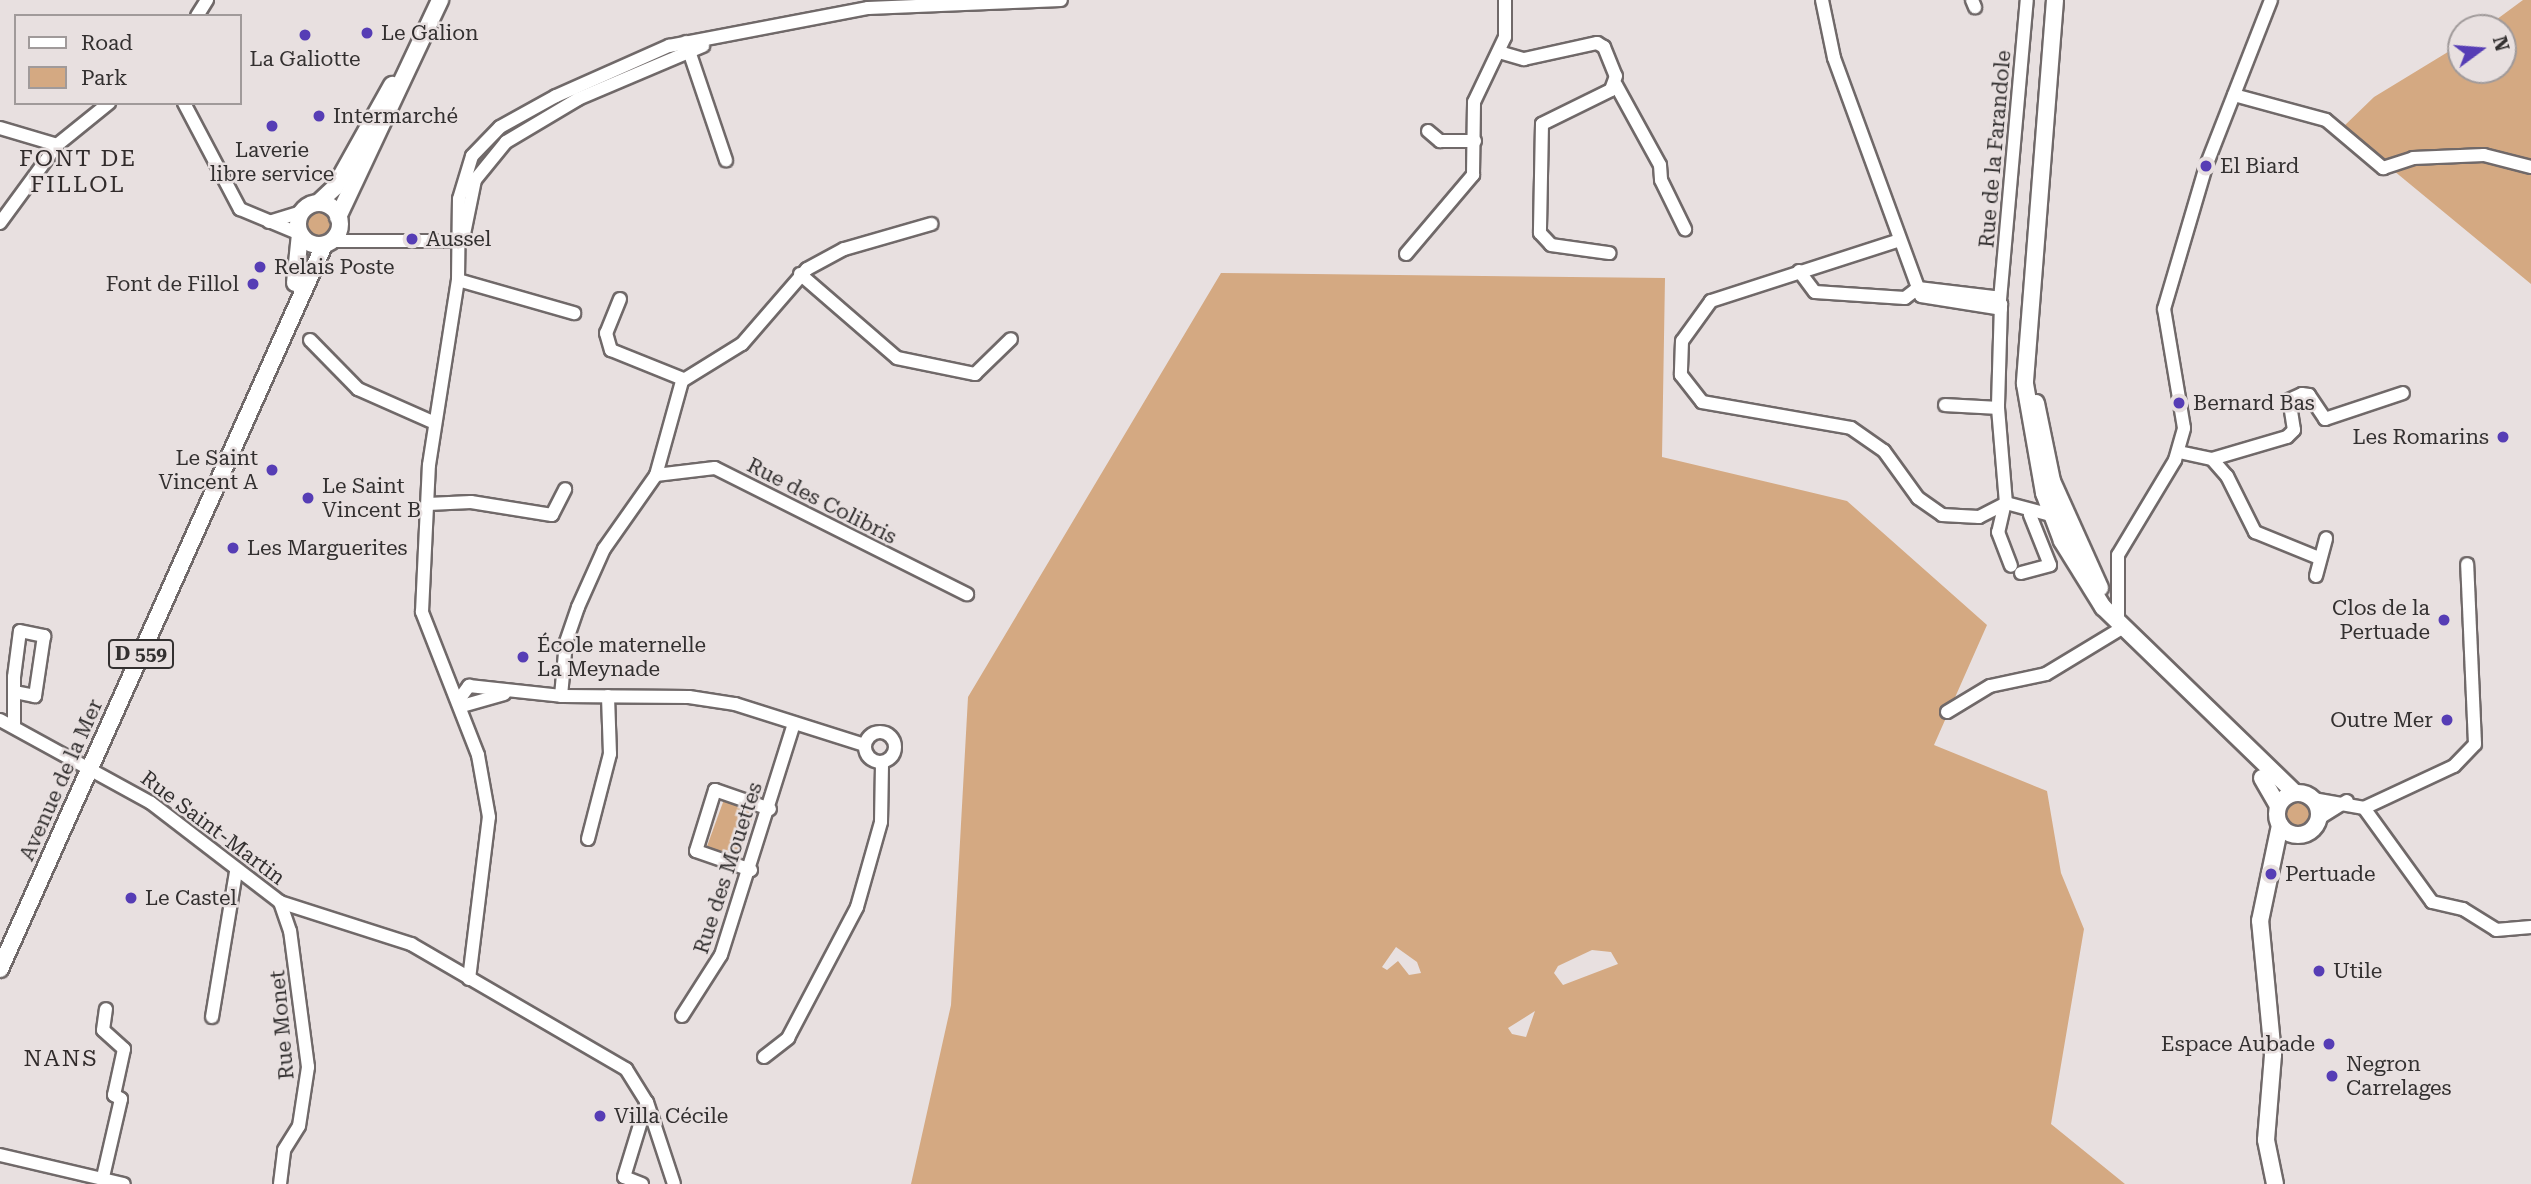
<!DOCTYPE html>
<html>
<head>
<meta charset="utf-8">
<style>
	body { margin:0 }
	#map { position:relative; width:2531px; height:1184px; overflow:hidden; background:#e8e0e0; font-family:"Roboto Serif",serif }
	div>[style] { position:absolute }
	[style*='--x'] { left:calc(var(--x)*1px); top:calc(var(--y)*1px); width:calc(var(--w)*1px); rotate:calc(var(--a)*1deg) }
	.green>* { inset:0; background:#d4a982; transform-origin:0 0 }
	.round { border-radius:50% }
	.roads { filter:drop-shadow(2px 0 #706969) drop-shadow(-2px 0 #706969) drop-shadow(0 2px #706969) drop-shadow(0 -2px #706969) }
	.minor>* { height:12px; margin:-6px; padding:0 6px; transform-origin:6px; border-radius:6px; background:#fff }
	.minor>.ring { margin:-6px; padding:0; box-sizing:content-box; background:none; border:12px solid #fff; border-radius:50% }
	.major>* { height:16px; margin:-8px; padding:0 8px; transform-origin:8px; border-radius:8px; background:#fff }
	.major>.ring { margin:-8px; padding:0; box-sizing:content-box; background:none; border:16px solid #fff; border-radius:50% }
	.dots>* { width:19px; height:19px; translate:-50% -50%; box-sizing:border-box; border:4px solid #e8e0e0; border-radius:50% }
	span { translate:-50% -50%; white-space:nowrap; text-align:center; line-height:1.15; -webkit-text-stroke:5px #e8e0e0; paint-order:stroke }
	.shield-label span { padding:2px 5px; background:#e8e0e0; border:2px solid; border-radius:5px; -webkit-text-stroke-width:0 }
	.shield-label { font-size:19px; color:#333030; font-weight:700 }
	.poi-label { font-size:21px; color:#333030 }
	.left { translate:0 -50%; text-align:left }
	.right { translate:-100% -50%; text-align:right }
	.street-label { font-size:21px; color:#333030 }
	.neighbourhood-label { font-size:23px; color:#312b2b; letter-spacing:2px }
	.legend { position:absolute; left:14px; top:14px; width:228px; height:91px; box-sizing:border-box; background:#e8e0e0; border:2px solid #a09a9a; margin:0; padding:9px 12px; list-style:none; font-size:21px; color:#333030 }
	.legend li { display:flex; align-items:center; gap:14px; height:35px }
	.legend b { width:35px; border:2px solid #a09a9a }
	.north { position:absolute; left:2447px; top:14px; width:70px; height:70px; box-sizing:border-box; background:#e8e0e0; border:2px solid #a09a9a; border-radius:50%; rotate:74deg; font-size:19px; font-weight:700; line-height:28px; text-align:center; color:#333030 }
	.north::after { content:''; display:block; margin:auto; width:24px; height:32px; background:#563db5; clip-path:polygon(50% 0,100% 100%,50% 72%,0 100%) }
</style>
</head>
<body>
<div id="map">
	<div class="green">
		<i style="clip-path:polygon(2523px 0,2531px 0,2531px 284px,2342px 128px,2374px 97px,2461px 44px,2461px 70px,2503px 70px,2503px 28px,2485px 28px)"></i>
		<i class="round" style="left:297px;top:203px;width:42px;height:42px"></i>
		<i style="clip-path:polygon(evenodd,1221px 273px,1665px 278px,1662px 457px,1847px 501px,1987px 625px,1934px 745px,2047px 791px,2061px 873px,2084px 929px,2051px 1124px,2125px 1184px,911px 1184px,951px 1005px,968px 697px,1221px 273px,1396px 947px,1417px 962px,1421px 973px,1409px 975px,1398px 961px,1387px 970px,1382px 967px,1396px 947px,1221px 273px,1592px 950px,1611px 952px,1618px 964px,1563px 985px,1554px 973px,1558px 966px,1592px 950px,1221px 273px,1535px 1011px,1526px 1037px,1512px 1034px,1508px 1028px,1535px 1011px)"></i>
		<i class="round" style="left:2277px;top:793px;width:42px;height:42px"></i>
		<i style="left:726px;top:794px;width:33px;height:63px;rotate:20deg"></i>
	</div>
	<div class="roads">
		<div class="minor">
			<i style="--x:1822;--y:0;--w:59;--a:78.3"></i>
			<i style="--x:1834;--y:58;--w:253;--a:69.9"></i>
			<i style="--x:1921;--y:296;--w:81;--a:9.2"></i>
			<i style="--x:1972;--y:0;--w:8;--a:67"></i>
			<i style="--x:197;--y:16;--w:19;--a:-58"></i>
			<i style="--x:686;--y:42;--w:125;--a:71.3"></i>
			<i style="--x:1499;--y:52;--w:26;--a:16"></i>
			<i style="--x:1524;--y:59;--w:75;--a:-12.4"></i>
			<i style="--x:1597;--y:43;--w:8;--a:30"></i>
			<i style="--x:1604;--y:47;--w:31;--a:68"></i>
			<i style="--x:1616;--y:76;--w:15;--a:110"></i>
			<i style="--x:1611;--y:90;--w:77;--a:153.8"></i>
			<i style="--x:1542;--y:124;--w:109;--a:91.1"></i>
			<i style="--x:1540;--y:233;--w:16;--a:47"></i>
			<i style="--x:1551;--y:245;--w:59;--a:7.9"></i>
			<i style="--x:1616;--y:85;--w:91;--a:61.2"></i>
			<i style="--x:1660;--y:165;--w:15;--a:86"></i>
			<i style="--x:1661;--y:180;--w:55;--a:63.9"></i>
			<i style="--x:2234;--y:95;--w:95;--a:15.2"></i>
			<i style="--x:2326;--y:120;--w:75;--a:40.1"></i>
			<i style="--x:2383;--y:168;--w:32;--a:-18"></i>
			<i style="--x:2413;--y:158;--w:71;--a:-2.4"></i>
			<i style="--x:2484;--y:155;--w:49;--a:14.3"></i>
			<i style="--x:184;--y:103;--w:120;--a:62.2"></i>
			<i style="--x:240;--y:209;--w:65;--a:22.6"></i>
			<i style="--x:0;--y:128;--w:59;--a:16.6"></i>
			<i style="--x:1428;--y:131;--w:16;--a:40"></i>
			<i style="--x:1440;--y:141;--w:35;--a:0"></i>
			<i style="--x:269;--y:222;--w:34;--a:-17"></i>
			<i style="--x:0;--y:223;--w:97;--a:-53.8"></i>
			<i style="--x:57;--y:145;--w:67;--a:-38.9"></i>
			<i style="--x:464;--y:234;--w:55;--a:-78.5"></i>
			<i style="--x:475;--y:180;--w:49;--a:-50.8"></i>
			<i style="--x:506;--y:142;--w:84;--a:-30.8"></i>
			<i style="--x:578;--y:99;--w:136;--a:-23"></i>
			<i style="--x:1900;--y:240;--w:199;--a:162.1"></i>
			<i style="--x:1711;--y:301;--w:49;--a:125.9"></i>
			<i style="--x:1682;--y:341;--w:34;--a:92"></i>
			<i style="--x:1681;--y:375;--w:34;--a:52"></i>
			<i style="--x:1702;--y:402;--w:151;--a:9.9"></i>
			<i style="--x:1851;--y:428;--w:40;--a:34.9"></i>
			<i style="--x:1884;--y:451;--w:58;--a:54.1"></i>
			<i style="--x:1918;--y:498;--w:29;--a:35"></i>
			<i style="--x:1942;--y:515;--w:37;--a:3"></i>
			<i style="--x:1979;--y:517;--w:30;--a:-27"></i>
			<i style="--x:332;--y:241;--w:129;--a:0"></i>
			<i style="--x:1406;--y:254;--w:104;--a:-49.7"></i>
			<i style="--x:1473;--y:175;--w:73;--a:-89.2"></i>
			<i style="--x:1474;--y:102;--w:72;--a:-64.5"></i>
			<i style="--x:1505;--y:37;--w:37;--a:-90"></i>
			<i style="--x:1799;--y:271;--w:26;--a:53"></i>
			<i style="--x:1815;--y:292;--w:90;--a:3.8"></i>
			<i style="--x:1905;--y:298;--w:16;--a:-38"></i>
			<i style="--x:800;--y:274;--w:128;--a:40.9"></i>
			<i style="--x:897;--y:358;--w:80;--a:11.6"></i>
			<i style="--x:975;--y:374;--w:50;--a:-44.2"></i>
			<i style="--x:458;--y:280;--w:121;--a:15.9"></i>
			<i style="--x:1918;--y:288;--w:76;--a:6.8"></i>
			<i style="--x:1993;--y:297;--w:11;--a:41"></i>
			<i style="--x:2001;--y:304;--w:104;--a:91.7"></i>
			<i style="--x:1998;--y:408;--w:95;--a:85.2"></i>
			<i style="--x:620;--y:299;--w:37;--a:112"></i>
			<i style="--x:606;--y:333;--w:18;--a:74"></i>
			<i style="--x:611;--y:350;--w:78;--a:21.9"></i>
			<i style="--x:2000;--y:300;--w:301;--a:-84.9"></i>
			<i style="--x:310;--y:340;--w:69;--a:45.6"></i>
			<i style="--x:358;--y:389;--w:84;--a:23.8"></i>
			<i style="--x:1945;--y:405;--w:53;--a:3.2"></i>
			<i style="--x:2179;--y:452;--w:34;--a:12"></i>
			<i style="--x:2212;--y:459;--w:78;--a:-16.3"></i>
			<i style="--x:2287;--y:437;--w:10;--a:-45"></i>
			<i style="--x:2294;--y:430;--w:30;--a:-99"></i>
			<i style="--x:2289;--y:400;--w:14;--a:-25"></i>
			<i style="--x:2302;--y:394;--w:7;--a:8"></i>
			<i style="--x:2309;--y:395;--w:29;--a:56"></i>
			<i style="--x:2325;--y:419;--w:82;--a:-18.4"></i>
			<i style="--x:2212;--y:459;--w:23;--a:49"></i>
			<i style="--x:2227;--y:476;--w:63;--a:63.4"></i>
			<i style="--x:2255;--y:532;--w:69;--a:22.1"></i>
			<i style="--x:656;--y:475;--w:59;--a:-6.8"></i>
			<i style="--x:715;--y:468;--w:282;--a:26.6"></i>
			<i style="--x:2006;--y:503;--w:47;--a:14.9"></i>
			<i style="--x:428;--y:504;--w:43;--a:-2.7"></i>
			<i style="--x:471;--y:502;--w:82;--a:9.1"></i>
			<i style="--x:552;--y:515;--w:29;--a:-63"></i>
			<i style="--x:2004;--y:507;--w:26;--a:103"></i>
			<i style="--x:1998;--y:532;--w:36;--a:69"></i>
			<i style="--x:2021;--y:573;--w:30;--a:-15"></i>
			<i style="--x:2050;--y:565;--w:54;--a:-111.8"></i>
			<i style="--x:2316;--y:576;--w:39;--a:-75"></i>
			<i style="--x:2118;--y:618;--w:63;--a:-90"></i>
			<i style="--x:2118;--y:555;--w:111;--a:-59"></i>
			<i style="--x:2175;--y:460;--w:33;--a:-74"></i>
			<i style="--x:2184;--y:428;--w:121;--a:-99.5"></i>
			<i style="--x:2164;--y:309;--w:149;--a:-73.6"></i>
			<i style="--x:2206;--y:166;--w:178;--a:-68.6"></i>
			<i style="--x:561;--y:696;--w:54;--a:-84.7"></i>
			<i style="--x:566;--y:642;--w:37;--a:-71"></i>
			<i style="--x:578;--y:607;--w:64;--a:-65.9"></i>
			<i style="--x:604;--y:549;--w:90;--a:-54.9"></i>
			<i style="--x:656;--y:475;--w:98;--a:-74.5"></i>
			<i style="--x:682;--y:381;--w:70;--a:-31.7"></i>
			<i style="--x:742;--y:344;--w:99;--a:-49.1"></i>
			<i style="--x:807;--y:269;--w:42;--a:-28.4"></i>
			<i style="--x:844;--y:249;--w:91;--a:-16"></i>
			<i style="--x:458;--y:701;--w:19;--a:-54"></i>
			<i style="--x:469;--y:686;--w:95;--a:6.1"></i>
			<i style="--x:563;--y:696;--w:126;--a:0.5"></i>
			<i style="--x:689;--y:697;--w:47;--a:8.7"></i>
			<i style="--x:735;--y:704;--w:135;--a:17.6"></i>
			<i style="--x:462;--y:706;--w:44;--a:-15.9"></i>
			<i style="--x:1947;--y:712;--w:50;--a:-31.2"></i>
			<i style="--x:1990;--y:686;--w:57;--a:-12.1"></i>
			<i style="--x:2046;--y:674;--w:89;--a:-31.2"></i>
			<i style="--x:0;--y:720;--w:172;--a:28.8"></i>
			<i style="--x:151;--y:803;--w:163;--a:37.5"></i>
			<i style="--x:280;--y:902;--w:138;--a:17.8"></i>
			<i style="--x:411;--y:944;--w:249;--a:30.2"></i>
			<i style="--x:626;--y:1069;--w:39;--a:58"></i>
			<i style="--x:647;--y:1102;--w:86;--a:71.8"></i>
			<i style="--x:14;--y:727;--w:50;--a:-90"></i>
			<i style="--x:14;--y:677;--w:46;--a:-82.6"></i>
			<i style="--x:20;--y:631;--w:25;--a:12"></i>
			<i style="--x:44;--y:636;--w:61;--a:98.5"></i>
			<i style="--x:35;--y:696;--w:20;--a:-169"></i>
			<i class="ring" style="left:865px;top:732px;width:18px;height:18px"></i>
			<i style="--x:2313;--y:799;--w:52;--a:10"></i>
			<i style="--x:2364;--y:808;--w:116;--a:54.1"></i>
			<i style="--x:2432;--y:902;--w:32;--a:13"></i>
			<i style="--x:2463;--y:909;--w:39;--a:32"></i>
			<i style="--x:2496;--y:930;--w:35;--a:-5"></i>
			<i style="--x:2364;--y:808;--w:99;--a:-25"></i>
			<i style="--x:2454;--y:766;--w:30;--a:-46"></i>
			<i style="--x:2475;--y:744;--w:180;--a:-92.5"></i>
			<i style="--x:2318;--y:819;--w:34;--a:-32"></i>
			<i style="--x:588;--y:839;--w:88;--a:-75.5"></i>
			<i style="--x:610;--y:754;--w:58;--a:-92"></i>
			<i style="--x:751;--y:870;--w:58;--a:-160.9"></i>
			<i style="--x:696;--y:851;--w:64;--a:-72.7"></i>
			<i style="--x:715;--y:790;--w:58;--a:19.1"></i>
			<i style="--x:469;--y:979;--w:163;--a:-83"></i>
			<i style="--x:489;--y:817;--w:63;--a:-100.1"></i>
			<i style="--x:478;--y:755;--w:154;--a:-111.4"></i>
			<i style="--x:422;--y:612;--w:147;--a:-87.3"></i>
			<i style="--x:429;--y:465;--w:187;--a:-81.1"></i>
			<i style="--x:458;--y:280;--w:81;--a:-89.3"></i>
			<i style="--x:459;--y:199;--w:45;--a:-73.2"></i>
			<i style="--x:472;--y:156;--w:40;--a:-46"></i>
			<i style="--x:500;--y:127;--w:64;--a:-29"></i>
			<i style="--x:556;--y:96;--w:124;--a:-23.9"></i>
			<i style="--x:669;--y:46;--w:203;--a:-10.8"></i>
			<i style="--x:868;--y:8;--w:193;--a:-2.4"></i>
			<i style="--x:682;--y:1016;--w:72;--a:-57.4"></i>
			<i style="--x:721;--y:955;--w:243;--a:-72.5"></i>
			<i style="--x:212;--y:1017;--w:147;--a:-80.6"></i>
			<i style="--x:764;--y:1057;--w:31;--a:-38"></i>
			<i style="--x:788;--y:1038;--w:148;--a:-62.2"></i>
			<i style="--x:857;--y:907;--w:88;--a:-74.2"></i>
			<i style="--x:881;--y:822;--w:60;--a:-89"></i>
			<i style="--x:0;--y:1155;--w:127;--a:13.2"></i>
			<i style="--x:103;--y:1177;--w:80;--a:-77"></i>
			<i style="--x:121;--y:1099;--w:8;--a:-150"></i>
			<i style="--x:114;--y:1095;--w:47;--a:-77.7"></i>
			<i style="--x:124;--y:1049;--w:28;--a:-138"></i>
			<i style="--x:103;--y:1030;--w:21;--a:-82"></i>
			<i style="--x:280;--y:1184;--w:34;--a:-83"></i>
			<i style="--x:284;--y:1150;--w:28;--a:-58"></i>
			<i style="--x:299;--y:1126;--w:60;--a:-81.3"></i>
			<i style="--x:308;--y:1067;--w:137;--a:-97.5"></i>
			<i style="--x:290;--y:931;--w:31;--a:-109"></i>
			<i style="--x:642;--y:1184;--w:19;--a:-159"></i>
			<i style="--x:624;--y:1177;--w:78;--a:-73"></i>
		</div>
		<div class="major">
			<i style="--x:2055;--y:0;--w:385;--a:94.5"></i>
			<i style="--x:2025;--y:384;--w:111;--a:80.1"></i>
			<i style="--x:2044;--y:493;--w:51;--a:69.4"></i>
			<i style="--x:2062;--y:541;--w:78;--a:58.2"></i>
			<i style="--x:2103;--y:607;--w:267;--a:44.1"></i>
			<i style="--x:318;--y:203;--w:23;--a:-43"></i>
			<i style="--x:335;--y:187;--w:117;--a:-60.8"></i>
			<i class="ring" style="left:298px;top:203px;width:26px;height:26px"></i>
			<i style="--x:338;--y:217;--w:240;--a:-64.8"></i>
			<i style="--x:295;--y:283;--w:49;--a:-84.2"></i>
			<i style="--x:2036;--y:403;--w:80;--a:78.4"></i>
			<i style="--x:2052;--y:481;--w:117;--a:65.8"></i>
			<i style="--x:2262;--y:778;--w:32;--a:60"></i>
			<i class="ring" style="left:2277px;top:793px;width:26px;height:26px"></i>
			<i style="--x:0;--y:969;--w:793;--a:-65.89"></i>
			<i style="--x:2275;--y:1184;--w:45;--a:-101.6"></i>
			<i style="--x:2266;--y:1140;--w:85;--a:-85.3"></i>
			<i style="--x:2273;--y:1055;--w:135;--a:-95.5"></i>
			<i style="--x:2260;--y:921;--w:98;--a:-78.2"></i>
		</div>
	</div>
	<div class="dots">
		<i style="left:367px;top:33px;background:#563db5"></i>
		<i style="left:305px;top:35px;background:#563db5"></i>
		<i style="left:319px;top:116px;background:#563db5"></i>
		<i style="left:272px;top:126px;background:#563db5"></i>
		<i style="left:2206px;top:166px;background:#563db5"></i>
		<i style="left:412px;top:239px;background:#563db5"></i>
		<i style="left:260px;top:267px;background:#563db5"></i>
		<i style="left:253px;top:284px;background:#563db5"></i>
		<i style="left:2179px;top:403px;background:#563db5"></i>
		<i style="left:2503px;top:437px;background:#563db5"></i>
		<i style="left:272px;top:470px;background:#563db5"></i>
		<i style="left:308px;top:498px;background:#563db5"></i>
		<i style="left:233px;top:548px;background:#563db5"></i>
		<i style="left:2444px;top:620px;background:#563db5"></i>
		<i style="left:523px;top:657px;background:#563db5"></i>
		<i style="left:2447px;top:720px;background:#563db5"></i>
		<i style="left:2271px;top:874px;background:#563db5"></i>
		<i style="left:131px;top:898px;background:#563db5"></i>
		<i style="left:2319px;top:971px;background:#563db5"></i>
		<i style="left:2329px;top:1044px;background:#563db5"></i>
		<i style="left:2332px;top:1076px;background:#563db5"></i>
		<i style="left:600px;top:1116px;background:#563db5"></i>
	</div>
	<div class="shield-label">
		<span style="left:141px;top:654px">D 559</span>
	</div>
	<div class="poi-label">
		<span class="left" style="left:381px;top:33px">Le Galion</span>
		<span style="left:305px;top:59px">La Galiotte</span>
		<span class="left" style="left:333px;top:116px">Intermarché</span>
		<span style="left:272px;top:162px">Laverie<br>libre service</span>
		<span class="left" style="left:2220px;top:166px">El Biard</span>
		<span class="left" style="left:426px;top:239px">Aussel</span>
		<span class="left" style="left:274px;top:267px">Relais Poste</span>
		<span class="right" style="left:239px;top:284px">Font de Fillol</span>
		<span class="left" style="left:2193px;top:403px">Bernard Bas</span>
		<span class="right" style="left:2489px;top:437px">Les Romarins</span>
		<span class="right" style="left:258px;top:470px">Le Saint<br>Vincent A</span>
		<span class="left" style="left:322px;top:498px">Le Saint<br>Vincent B</span>
		<span class="left" style="left:247px;top:548px">Les Marguerites</span>
		<span class="right" style="left:2430px;top:620px">Clos de la<br>Pertuade</span>
		<span class="left" style="left:537px;top:657px">École maternelle<br>La Meynade</span>
		<span class="right" style="left:2433px;top:720px">Outre Mer</span>
		<span class="left" style="left:2285px;top:874px">Pertuade</span>
		<span class="left" style="left:145px;top:898px">Le Castel</span>
		<span class="left" style="left:2333px;top:971px">Utile</span>
		<span class="right" style="left:2315px;top:1044px">Espace Aubade</span>
		<span class="left" style="left:2346px;top:1076px">Negron<br>Carrelages</span>
		<span class="left" style="left:614px;top:1116px">Villa Cécile</span>
	</div>
	<div class="street-label">
		<span style="left:1995px;top:149px;rotate:-85deg">Rue de la Farandole</span>
		<span style="left:822px;top:501px;rotate:27deg">Rue des Colibris</span>
		<span style="left:61px;top:780px;rotate:-66deg">Avenue de la Mer</span>
		<span style="left:213px;top:828px;rotate:37deg">Rue Saint-Martin</span>
		<span style="left:728px;top:868px;rotate:-72deg">Rue des Mouettes</span>
		<span style="left:282px;top:1025px;rotate:-95deg">Rue Monet</span>
	</div>
	<div class="neighbourhood-label">
		<span style="left:78px;top:172px">FONT DE<br>FILLOL</span>
		<span style="left:61px;top:1059px">NANS</span>
	</div>
	<ul class="legend">
	<li><b style="height:9px;background:#fff"></b>Road</li>
	<li><b style="height:19px;background:#d4a982"></b>Park</li>
	</ul>
	<div class="north">N</div>
</div>
</body>
</html>
